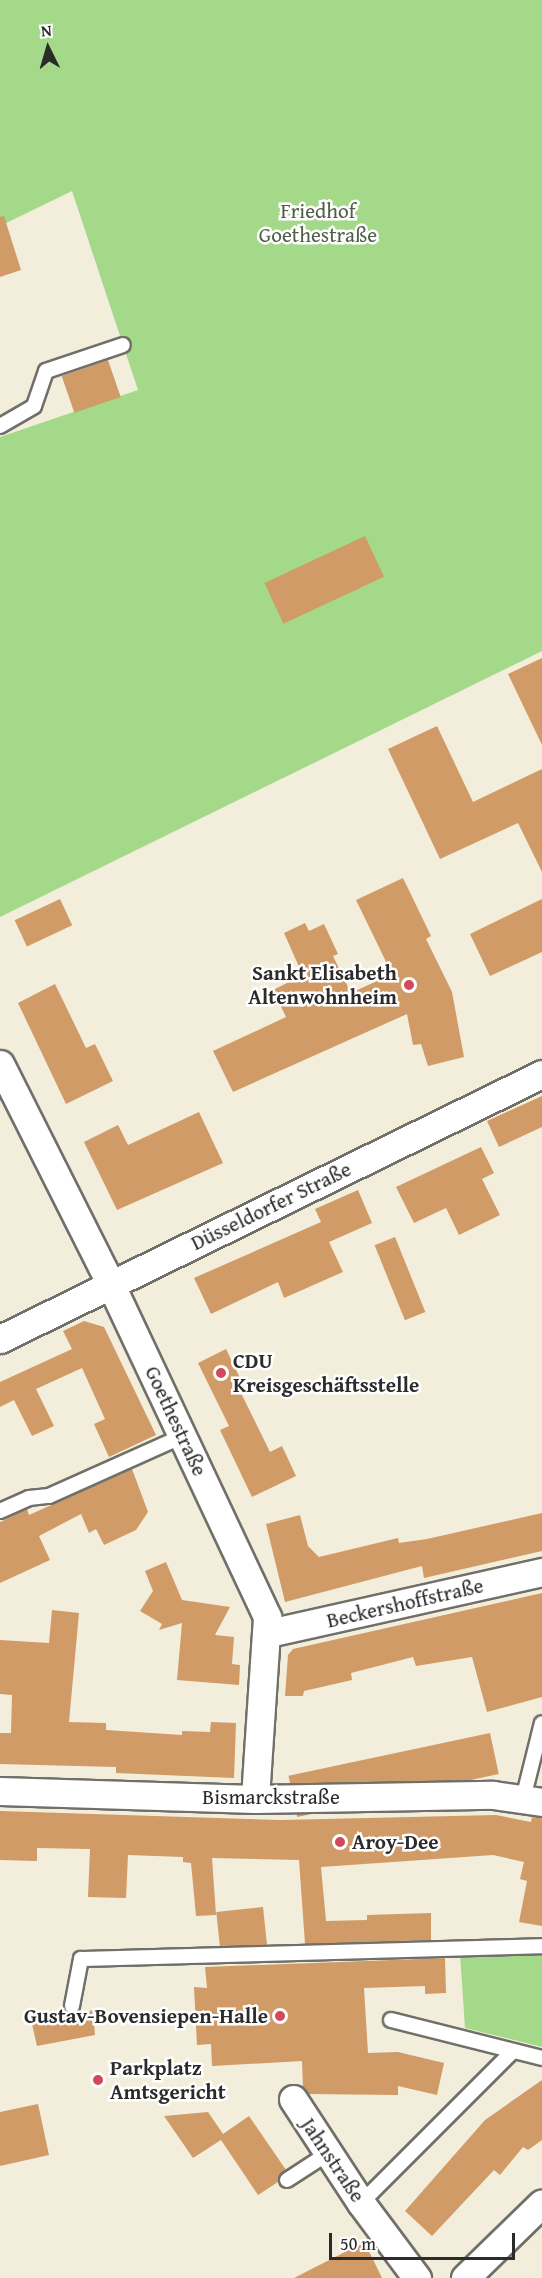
<!DOCTYPE html>
<html>
<head>
<meta charset="utf-8">
<style>
	body { margin:0 }
	#map { position:relative; width:542px; height:2278px; overflow:hidden; background:#f2eedb; font-family:"Gentium Book Plus",serif }
	div>[style] { position:absolute }
	[style*='--x'] { left:calc(var(--x)*1px); top:calc(var(--y)*1px); width:calc(var(--w)*1px); rotate:calc(var(--a)*1deg) }
	.green>* { inset:0; background:#a3d989 }
	.building>* { inset:0; background:#d09b66; transform-origin:0 0 }
	.roads { filter:drop-shadow(2px 0 #716f69) drop-shadow(-2px 0 #716f69) drop-shadow(0 2px #716f69) drop-shadow(0 -2px #716f69) }
	.lane>* { height:14px; margin:-7px; padding:0 7px; transform-origin:7px; border-radius:7px; background:#fff }
	.street>* { height:27px; margin:-13.5px; padding:0 13.5px; transform-origin:13.5px; border-radius:13.5px; background:#fff }
	.dots>* { width:16px; height:16px; translate:-50% -50%; box-sizing:border-box; border:3px solid #fff; border-radius:50% }
	span { translate:-50% -50%; white-space:nowrap; text-align:center; line-height:1.15; -webkit-text-stroke:5px #fff; paint-order:stroke }
	.park-label { font-size:21px; color:#4f5f47 }
	.poi-label { font-size:21px; color:#2b2b2b; font-weight:700 }
	.right { translate:-100% -50%; text-align:right }
	.left { translate:0 -50%; text-align:left }
	.street-label { font-size:21px; color:#2b2b2b }
	.north { position:absolute; left:18px; top:18px; width:60px; height:60px; -webkit-text-stroke:4px #fff; paint-order:stroke; rotate:355deg; font-size:16px; font-weight:700; line-height:24px; text-align:center; color:#2b2b2b }
	.north::after { content:''; display:block; margin:auto; width:21px; height:27px; background:#2b2b2b; clip-path:polygon(50% 0,100% 100%,50% 72%,0 100%) }
	.scale { position:absolute; left:329px; top:2233px; width:186px; height:27px; box-sizing:border-box; border:3px solid #2b2b2b; border-top:0; padding-left:8px; font-size:18px; line-height:21px; white-space:nowrap; color:#2b2b2b; -webkit-text-stroke:4px #fff; paint-order:stroke }
</style>
</head>
<body>
<div id="map">
	<div class="green">
		<i style="clip-path:polygon(0 0,542px 0,542px 651px,0 917px,0 437px,138px 390px,72px 191px,0 226px)"></i>
		<i style="clip-path:polygon(542px 1951px,542px 2047px,465px 2028px,460px 1953px)"></i>
	</div>
	<div class="building">
		<i style="clip-path:polygon(4px 216px,21px 270px,0 277px,0 217px)"></i>
		<i style="left:108px;top:360px;width:39px;height:49px;rotate:71deg"></i>
		<i style="left:365px;top:536px;width:45px;height:111px;rotate:65deg"></i>
		<i style="clip-path:polygon(542px 658px,542px 745px,508px 674px)"></i>
		<i style="clip-path:polygon(437px 726px,473px 802px,542px 769px,542px 872px,518px 823px,440px 859px,388px 749px)"></i>
		<i style="clip-path:polygon(403px 878px,431px 936px,426px 939px,452px 992px,464px 1057px,428px 1066px,421px 1044px,413px 1045px,407px 1014px,233px 1092px,213px 1051px,286px 1017px,273px 990px,287px 983px,283px 977px,300px 969px,284px 933px,305px 923px,309px 931px,324px 924px,338px 954px,333px 956px,351px 993px,392px 974px,356px 900px)"></i>
		<i style="left:60px;top:899px;width:29px;height:50px;rotate:65deg"></i>
		<i style="clip-path:polygon(542px 899px,542px 952px,490px 976px,470px 934px)"></i>
		<i style="clip-path:polygon(55px 984px,86px 1048px,95px 1044px,113px 1081px,66px 1104px,18px 1003px)"></i>
		<i style="clip-path:polygon(542px 1096px,542px 1127px,499px 1147px,487px 1121px)"></i>
		<i style="clip-path:polygon(199px 1112px,223px 1163px,117px 1210px,84px 1142px,118px 1125px,128px 1145px)"></i>
		<i style="clip-path:polygon(481px 1147px,494px 1173px,482px 1179px,500px 1215px,459px 1235px,446px 1208px,414px 1223px,396px 1187px)"></i>
		<i style="clip-path:polygon(358px 1190px,372px 1223px,329px 1242px,343px 1272px,284px 1298px,278px 1282px,211px 1314px,194px 1278px,321px 1222px,315px 1209px)"></i>
		<i style="left:395px;top:1237px;width:81px;height:22px;rotate:68deg"></i>
		<i style="clip-path:polygon(84px 1321px,104px 1327px,156px 1435px,109px 1457px,94px 1424px,105px 1419px,82px 1368px,36px 1389px,54px 1426px,32px 1436px,14px 1400px,0 1407px,0 1382px,72px 1349px,63px 1331px)"></i>
		<i style="clip-path:polygon(226px 1349px,243px 1384px,238px 1387px,270px 1452px,282px 1446px,296px 1476px,252px 1497px,220px 1430px,229px 1426px,198px 1363px)"></i>
		<i style="clip-path:polygon(132px 1469px,148px 1512px,136px 1530px,104px 1545px,96px 1529px,89px 1533px,81px 1514px,39px 1536px,50px 1560px,0 1583px,0 1522px,27px 1509px,29px 1515px)"></i>
		<i style="clip-path:polygon(542px 1513px,542px 1551px,424px 1578px,422px 1566px,285px 1602px,266px 1524px,300px 1515px,308px 1546px,319px 1557px,398px 1538px,399px 1543px,427px 1539px)"></i>
		<i style="clip-path:polygon(166px 1562px,182px 1600px,230px 1607px,215px 1635px,234px 1637px,232px 1664px,240px 1665px,239px 1685px,177px 1680px,182px 1623px,159px 1630px,162px 1624px,140px 1611px,153px 1591px,145px 1571px)"></i>
		<i style="clip-path:polygon(542px 1593px,542px 1697px,487px 1712px,472px 1657px,416px 1666px,413px 1657px,351px 1673px,352px 1680px,304px 1691px,303px 1696px,285px 1696px,288px 1655px,293px 1649px)"></i>
		<i style="clip-path:polygon(52px 1610px,79px 1613px,69px 1722px,106px 1723px,106px 1730px,182px 1735px,182px 1731px,210px 1732px,211px 1722px,236px 1723px,234px 1778px,116px 1773px,116px 1767px,0 1764px,0 1733px,11px 1733px,12px 1695px,0 1694px,0 1640px,49px 1643px)"></i>
		<i style="left:490px;top:1733px;width:42px;height:206px;rotate:78deg"></i>
		<i style="clip-path:polygon(0 1811px,281px 1820px,496px 1815px,531px 1822px,532px 1817px,542px 1818px,542px 1926px,519px 1922px,527px 1881px,520px 1879px,524px 1862px,493px 1855px,321px 1867px,326px 1921px,367px 1920px,367px 1915px,431px 1913px,431px 1940px,305px 1944px,299px 1860px,212px 1858px,216px 1915px,196px 1916px,191px 1863px,183px 1862px,183px 1857px,128px 1855px,126px 1898px,88px 1897px,90px 1849px,37px 1848px,37px 1861px,0 1860px)"></i>
		<i style="left:263px;top:1907px;width:38px;height:47px;rotate:84deg"></i>
		<i style="clip-path:polygon(445px 1958px,446px 1993px,425px 1994px,425px 1986px,364px 1988px,368px 2053px,398px 2052px,444px 2063px,437px 2095px,398px 2086px,398px 2095px,308px 2094px,303px 2088px,302px 2061px,212px 2066px,211px 2044px,197px 2045px,194px 1987px,207px 1988px,205px 1967px)"></i>
		<i style="clip-path:polygon(93px 2010px,95px 2035px,37px 2046px,32px 2024px)"></i>
		<i style="clip-path:polygon(542px 2080px,542px 2140px,528px 2150px,523px 2147px,500px 2175px,494px 2170px,432px 2236px,405px 2211px,485px 2120px)"></i>
		<i style="clip-path:polygon(38px 2104px,49px 2155px,0 2166px,0 2112px)"></i>
		<i style="clip-path:polygon(208px 2112px,223px 2134px,249px 2116px,286px 2170px,278px 2182px,258px 2195px,221px 2140px,193px 2158px,164px 2116px)"></i>
		<i style="clip-path:polygon(365px 2243px,382px 2278px,294px 2278px,347px 2251px)"></i>
	</div>
	<div class="roads">
		<div class="lane">
			<i style="--x:0;--y:426;--w:39;--a:-30"></i>
			<i style="--x:34;--y:406;--w:37;--a:-71"></i>
			<i style="--x:46;--y:371;--w:81;--a:-18.7"></i>
			<i style="--x:0;--y:1511;--w:32;--a:-24"></i>
			<i style="--x:29;--y:1498;--w:20;--a:-6"></i>
			<i style="--x:49;--y:1496;--w:147;--a:-24.1"></i>
			<i style="--x:523;--y:1799;--w:78;--a:-76"></i>
			<i style="--x:72;--y:2006;--w:48;--a:-79.2"></i>
			<i style="--x:81;--y:1959;--w:461;--a:-1.6"></i>
			<i style="--x:391;--y:2020;--w:156;--a:14.1"></i>
			<i style="--x:287;--y:2180;--w:48;--a:-33"></i>
			<i style="--x:361;--y:2203;--w:215;--a:-45"></i>
		</div>
		<div class="street">
			<i style="--x:0;--y:1064;--w:247;--a:63.3"></i>
			<i style="--x:111;--y:1285;--w:367;--a:64.8"></i>
			<i style="--x:267;--y:1617;--w:182;--a:93.8"></i>
			<i style="--x:0;--y:1339;--w:603;--a:-26.06"></i>
			<i style="--x:269;--y:1633;--w:280;--a:-12.6"></i>
			<i style="--x:0;--y:1791;--w:255;--a:1.8"></i>
			<i style="--x:255;--y:1799;--w:238;--a:-1"></i>
			<i style="--x:493;--y:1795;--w:49;--a:8.1"></i>
			<i style="--x:293;--y:2099;--w:124;--a:56.8"></i>
			<i style="--x:361;--y:2203;--w:94;--a:53.3"></i>
			<i style="--x:465;--y:2278;--w:107;--a:-44.2"></i>
		</div>
	</div>
	<div class="dots">
		<i style="left:409px;top:985px;background:#d1495b"></i>
		<i style="left:221px;top:1373px;background:#d1495b"></i>
		<i style="left:340px;top:1842px;background:#d1495b"></i>
		<i style="left:280px;top:2016px;background:#d1495b"></i>
		<i style="left:98px;top:2080px;background:#d1495b"></i>
	</div>
	<div class="park-label">
		<span style="left:318px;top:223px">Friedhof<br>Goethestraße</span>
	</div>
	<div class="poi-label">
		<span class="right" style="left:397px;top:985px">Sankt Elisabeth<br>Altenwohnheim</span>
		<span class="left" style="left:233px;top:1373px">CDU<br>Kreisgeschäftsstelle</span>
		<span class="left" style="left:352px;top:1842px">Aroy-Dee</span>
		<span class="right" style="left:268px;top:2016px">Gustav-Bovensiepen-Halle</span>
		<span class="left" style="left:110px;top:2080px">Parkplatz<br>Amtsgericht</span>
	</div>
	<div class="street-label">
		<span style="left:271px;top:1206px;rotate:-26deg">Düsseldorfer Straße</span>
		<span style="left:176px;top:1421px;rotate:65deg">Goethestraße</span>
		<span style="left:405px;top:1603px;rotate:-13deg">Beckershoffstraße</span>
		<span style="left:271px;top:1797px">Bismarckstraße</span>
		<span style="left:333px;top:2160px;rotate:56deg">Jahnstraße</span>
	</div>
	<div class="north">N</div>
	<div class="scale">50 m</div>
</div>
</body>
</html>
